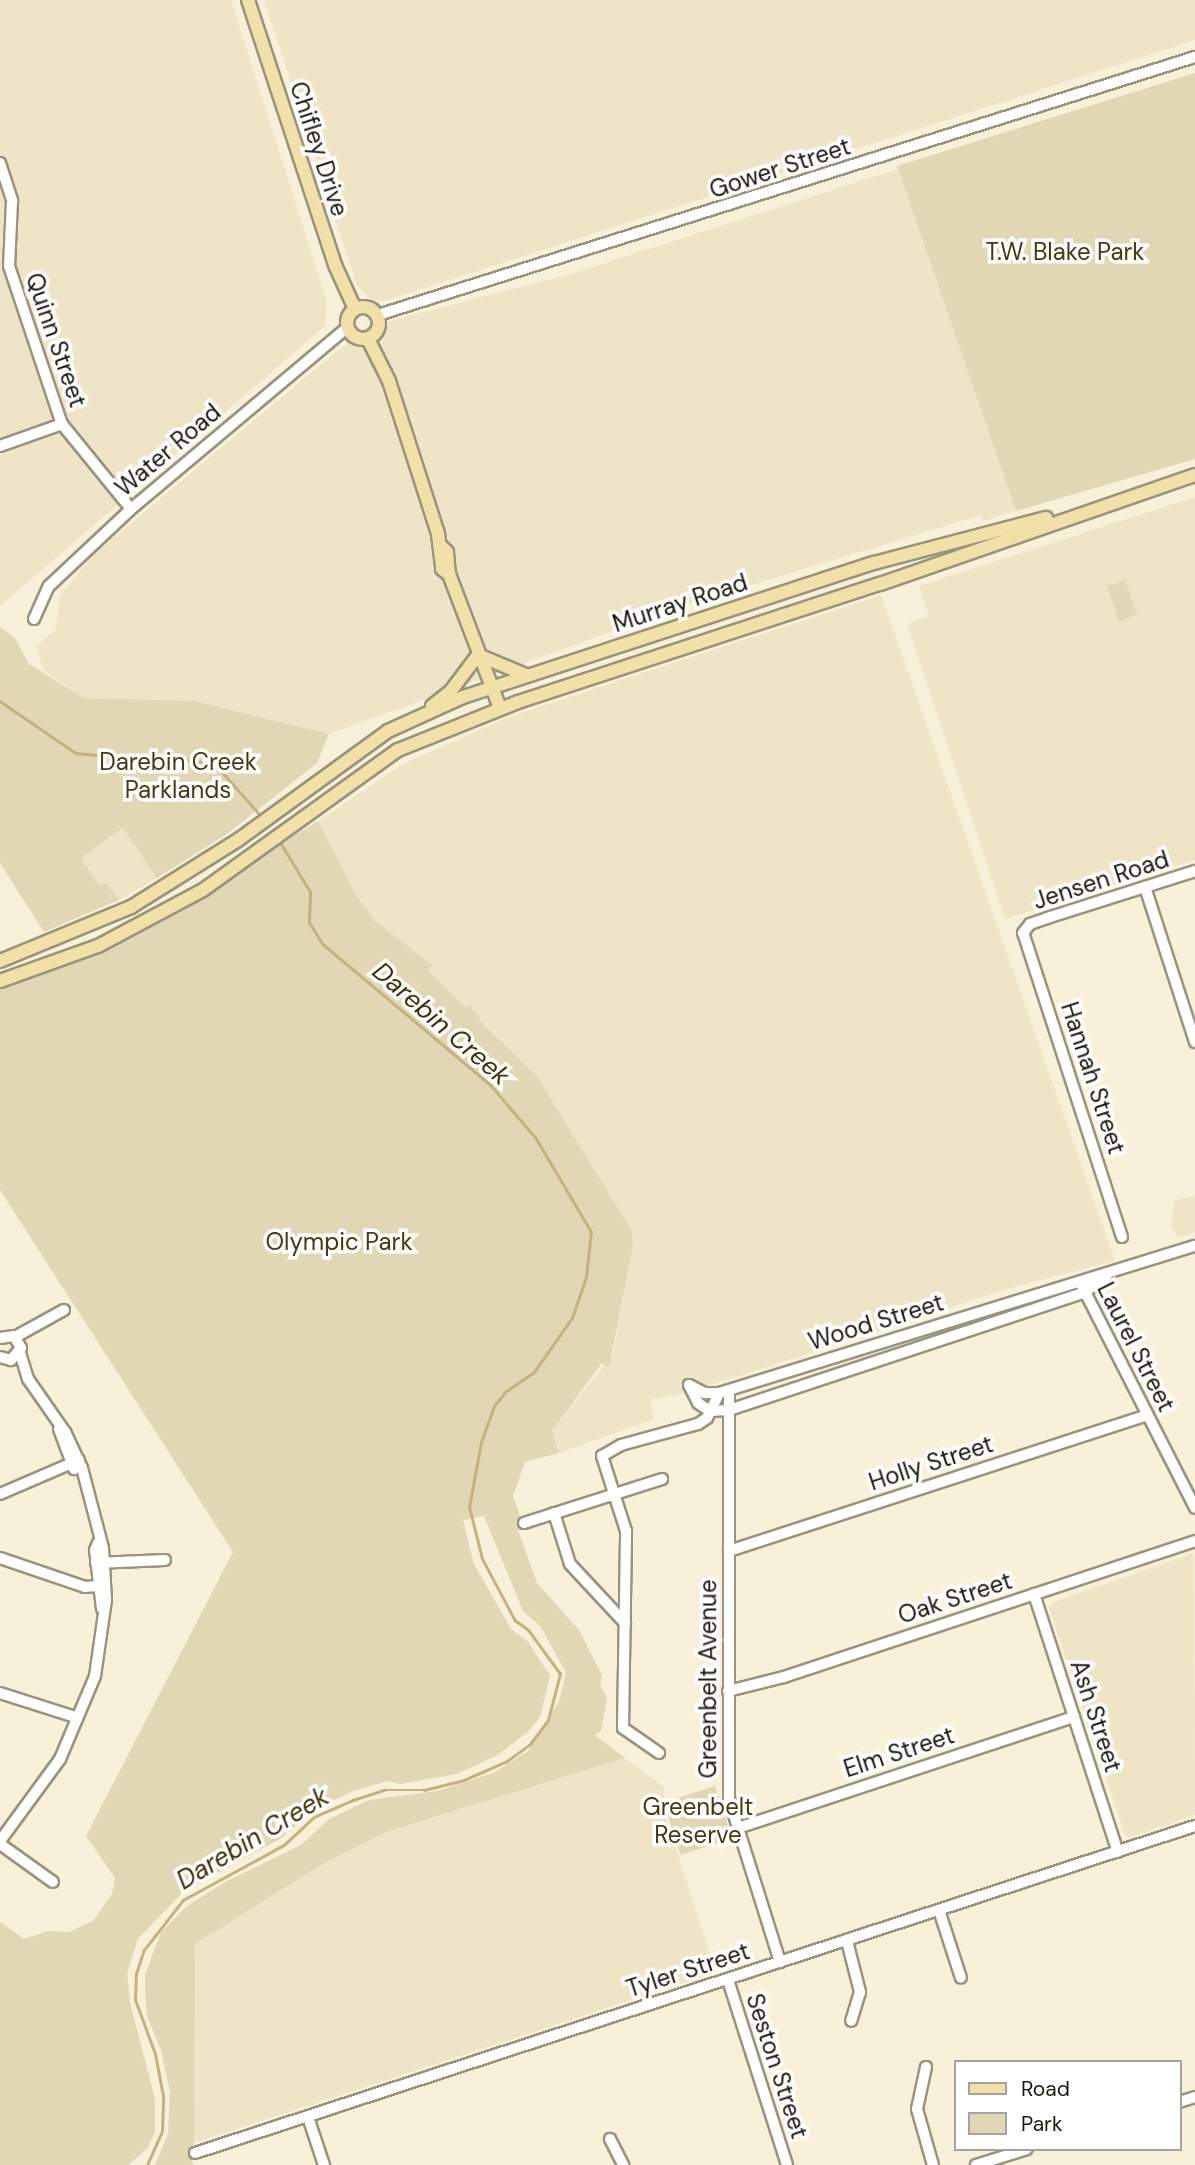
<!DOCTYPE html>
<html>
<head>
<meta charset="utf-8">
<style>
	body { margin:0 }
	#map { position:relative; width:1195px; height:2165px; overflow:hidden; background:#f8f0d8; font-family:"DM Sans",sans-serif }
	div>[style] { position:absolute }
	[style*='--x'] { left:calc(var(--x)*1px); top:calc(var(--y)*1px); width:calc(var(--w)*1px); rotate:calc(var(--a)*1deg) }
	.built>* { inset:0; background:#efe5c6 }
	.green>* { inset:0; background:#e2d7b5; transform-origin:0 0 }
	.stream>* { height:2.5px; margin:-1.25px; padding:0 1.25px; transform-origin:1.25px; border-radius:1.25px; background:#c3b27f }
	.roads { filter:drop-shadow(2px 0 #9a937d) drop-shadow(-2px 0 #9a937d) drop-shadow(0 2px #9a937d) drop-shadow(0 -2px #9a937d) }
	.minor>* { height:10px; margin:-5px; padding:0 5px; transform-origin:5px; border-radius:5px; background:#fff }
	.major>* { height:12px; margin:-6px; padding:0 6px; transform-origin:6px; border-radius:6px; background:#f2e0a9 }
	.major>.ring { margin:-6px; padding:0; box-sizing:content-box; background:none; border:12px solid #f2e0a9; border-radius:50% }
	span { translate:-50% -50%; white-space:nowrap; text-align:center; line-height:1.15; -webkit-text-stroke:7px #fff; paint-order:stroke }
	.street-label { font-size:24px; color:#1b180f }
	.park-label { font-size:24px; color:#46390f }
	.water-label { font-size:26px; color:#3d3105; font-style:italic }
	.legend { position:absolute; left:954px; top:2060px; width:228px; height:91px; box-sizing:border-box; background:#fff; border:2px solid #a4a39f; margin:0; padding:9px 12px; list-style:none; font-size:21px; color:#1b180f }
	.legend li { display:flex; align-items:center; gap:14px; height:35px }
	.legend b { width:35px; border:2px solid #a4a39f }
</style>
</head>
<body>
<div id="map">
	<div class="built">
		<i style="clip-path:polygon(0 0,231px 0,327px 302px,325px 326px,0 606px)"></i>
		<i style="clip-path:polygon(264px 0,1195px 0,1195px 40px,381px 302px,369px 298px,357px 285px)"></i>
		<i style="clip-path:polygon(898px 169px,1016px 511px,983px 521px,981px 515px,682px 606px,329px 734px,196px 701px,84px 698px,44px 671px,36px 647px,56px 629px,60px 596px,94px 554px,366px 327px,571px 274px)"></i>
		<i style="clip-path:polygon(1195px 497px,1195px 860px,1005px 919px,907px 624px,929px 617px,919px 586px)"></i>
		<i style="clip-path:polygon(881px 595px,1115px 1261px,1013px 1287px,683px 1394px,650px 1399px,654px 1419px,559px 1453px,552px 1431px,613px 1354px,633px 1247px,632px 1231px,537px 1076px,484px 1025px,470px 1005px,465px 1009px,428px 970px,431px 965px,374px 920px,356px 895px,318px 821px,403px 764px,509px 717px)"></i>
		<i style="clip-path:polygon(124px 828px,157px 878px,119px 900px,107px 883px,99px 886px,80px 858px)"></i>
		<i style="clip-path:polygon(1195px 1196px,1195px 1232px,1178px 1238px,1171px 1225px,1175px 1200px)"></i>
		<i style="clip-path:polygon(1194px 1553px,1195px 1815px,1130px 1837px,1125px 1835px,1049px 1608px,1051px 1603px)"></i>
		<i style="clip-path:polygon(625px 1758px,664px 1787px,664px 1812px,716px 1972px,194px 2143px,189px 2030px,195px 1944px,326px 1862px,386px 1832px)"></i>
	</div>
	<div class="green">
		<i style="clip-path:polygon(1195px 73px,1195px 459px,1016px 511px,897px 166px)"></i>
		<i style="left:1125px;top:580px;width:37px;height:19px;rotate:71deg"></i>
		<i style="clip-path:polygon(0 627px,15px 638px,29px 664px,84px 698px,196px 701px,329px 734px,317px 763px,227px 834px,157px 878px,123px 828px,81px 858px,99px 885px,107px 883px,119px 900px,44px 932px,0 863px)"></i>
		<i style="clip-path:polygon(318px 821px,356px 895px,374px 920px,432px 965px,428px 970px,465px 1008px,470px 1005px,484px 1025px,537px 1076px,632px 1231px,633px 1247px,610px 1363px,607px 1367px,602px 1363px,552px 1431px,559px 1453px,525px 1462px,513px 1496px,521px 1519px,518px 1530px,537px 1583px,579px 1630px,602px 1675px,600px 1685px,607px 1697px,601px 1731px,595px 1735px,625px 1758px,386px 1832px,326px 1862px,195px 1944px,194px 2143px,189px 2155px,194px 2165px,155px 2165px,168px 2134px,170px 2092px,161px 2050px,147px 2016px,145px 1991px,145px 1975px,161px 1932px,187px 1906px,225px 1882px,301px 1845px,329px 1819px,369px 1800px,437px 1791px,493px 1773px,528px 1751px,559px 1701px,566px 1673px,541px 1627px,523px 1611px,484px 1516px,463px 1520px,473px 1562px,511px 1629px,528px 1642px,550px 1676px,540px 1717px,528px 1732px,496px 1756px,457px 1774px,400px 1784px,388px 1781px,353px 1791px,316px 1809px,280px 1839px,184px 1891px,138px 1939px,127px 1973px,130px 2003px,155px 2099px,155px 2132px,147px 2149px,128px 2165px,0 2165px,0 1922px,24px 1939px,48px 1931px,69px 1932px,93px 1921px,112px 1894px,115px 1878px,86px 1836px,233px 1552px,0 1190px,0 986px,68px 964px,148px 926px)"></i>
		<i style="left:715px;top:1786px;width:55px;height:54px;rotate:72deg"></i>
	</div>
	<div class="stream">
		<i style="--x:0;--y:701;--w:92;--a:34.4"></i>
		<i style="--x:76;--y:753;--w:50;--a:5.7"></i>
		<i style="--x:126;--y:758;--w:49;--a:-1.2"></i>
		<i style="--x:175;--y:757;--w:42;--a:11"></i>
		<i style="--x:216;--y:765;--w:71;--a:48.4"></i>
		<i style="--x:147;--y:2165;--w:37;--a:-66"></i>
		<i style="--x:162;--y:2131;--w:35;--a:-88"></i>
		<i style="--x:163;--y:2096;--w:43;--a:-100.8"></i>
		<i style="--x:155;--y:2054;--w:58;--a:-110.3"></i>
		<i style="--x:135;--y:2000;--w:26;--a:-88"></i>
		<i style="--x:136;--y:1974;--w:25;--a:-72"></i>
		<i style="--x:144;--y:1950;--w:63;--a:-52"></i>
		<i style="--x:183;--y:1900;--w:115;--a:-28.6"></i>
		<i style="--x:284;--y:1845;--w:41;--a:-43"></i>
		<i style="--x:314;--y:1817;--w:43;--a:-23.6"></i>
		<i style="--x:353;--y:1800;--w:33;--a:-18"></i>
		<i style="--x:384;--y:1790;--w:40;--a:0"></i>
		<i style="--x:424;--y:1790;--w:41;--a:-14"></i>
		<i style="--x:464;--y:1780;--w:47;--a:-23.8"></i>
		<i style="--x:507;--y:1761;--w:29;--a:-36"></i>
		<i style="--x:530;--y:1744;--w:30;--a:-53"></i>
		<i style="--x:548;--y:1720;--w:48;--a:-75.4"></i>
		<i style="--x:560;--y:1674;--w:54;--a:-126"></i>
		<i style="--x:528;--y:1630;--w:16;--a:-145"></i>
		<i style="--x:515;--y:1621;--w:70;--a:-118"></i>
		<i style="--x:482;--y:1559;--w:54;--a:-104"></i>
		<i style="--x:469;--y:1507;--w:66;--a:-79.5"></i>
		<i style="--x:481;--y:1442;--w:38;--a:-70"></i>
		<i style="--x:494;--y:1406;--w:19;--a:-51"></i>
		<i style="--x:506;--y:1391;--w:34;--a:-34"></i>
		<i style="--x:534;--y:1372;--w:66;--a:-54.9"></i>
		<i style="--x:572;--y:1318;--w:43;--a:-71.1"></i>
		<i style="--x:586;--y:1277;--w:45;--a:-83.7"></i>
		<i style="--x:591;--y:1232;--w:108;--a:-120.6"></i>
		<i style="--x:536;--y:1139;--w:71;--a:-130.4"></i>
		<i style="--x:490;--y:1085;--w:218;--a:-140"></i>
		<i style="--x:323;--y:945;--w:26;--a:-122"></i>
		<i style="--x:309;--y:923;--w:31;--a:-88"></i>
		<i style="--x:310;--y:892;--w:60;--a:-121.3"></i>
	</div>
	<div class="roads">
		<div class="minor">
			<i style="--x:0;--y:163;--w:40;--a:72"></i>
			<i style="--x:12;--y:201;--w:65;--a:92.6"></i>
			<i style="--x:9;--y:266;--w:167;--a:71.5"></i>
			<i style="--x:62;--y:424;--w:109;--a:50.9"></i>
			<i style="--x:378;--y:315;--w:857;--a:-17.53"></i>
			<i style="--x:0;--y:446;--w:66;--a:-19.5"></i>
			<i style="--x:34;--y:619;--w:36;--a:-66"></i>
			<i style="--x:49;--y:586;--w:112;--a:-43.2"></i>
			<i style="--x:131;--y:509;--w:282;--a:-40"></i>
			<i style="--x:1145;--y:887;--w:163;--a:72.1"></i>
			<i style="--x:1122;--y:1237;--w:320;--a:-108"></i>
			<i style="--x:1023;--y:933;--w:11;--a:-52"></i>
			<i style="--x:1030;--y:924;--w:18;--a:-19"></i>
			<i style="--x:1047;--y:918;--w:155;--a:-17.6"></i>
			<i style="--x:1082;--y:1286;--w:249;--a:63"></i>
			<i style="--x:15;--y:1337;--w:56;--a:-28.9"></i>
			<i style="--x:0;--y:1338;--w:14;--a:-8"></i>
			<i style="--x:14;--y:1336;--w:14;--a:60"></i>
			<i style="--x:21;--y:1348;--w:16;--a:130"></i>
			<i style="--x:11;--y:1360;--w:11;--a:-165"></i>
			<i style="--x:689;--y:1385;--w:18;--a:27"></i>
			<i style="--x:705;--y:1393;--w:14;--a:0"></i>
			<i style="--x:719;--y:1393;--w:498;--a:-17.2"></i>
			<i style="--x:689;--y:1385;--w:20;--a:63"></i>
			<i style="--x:698;--y:1403;--w:14;--a:34"></i>
			<i style="--x:710;--y:1411;--w:19;--a:-3"></i>
			<i style="--x:729;--y:1410;--w:375;--a:-18.3"></i>
			<i style="--x:1085;--y:1292;--w:26;--a:-36"></i>
			<i style="--x:729;--y:1390;--w:409;--a:90"></i>
			<i style="--x:729;--y:1799;--w:171;--a:72.6"></i>
			<i style="--x:59;--y:1429;--w:43;--a:69.4"></i>
			<i style="--x:0;--y:1494;--w:86;--a:-23.3"></i>
			<i style="--x:554;--y:1513;--w:53;--a:72.6"></i>
			<i style="--x:570;--y:1564;--w:81;--a:47"></i>
			<i style="--x:524;--y:1523;--w:145;--a:-17.7"></i>
			<i style="--x:98;--y:1543;--w:8;--a:113"></i>
			<i style="--x:95;--y:1550;--w:59;--a:83.2"></i>
			<i style="--x:729;--y:1551;--w:440;--a:-18"></i>
			<i style="--x:0;--y:1558;--w:90;--a:18.8"></i>
			<i style="--x:85;--y:1587;--w:13;--a:-4"></i>
			<i style="--x:96;--y:1563;--w:69;--a:-2.5"></i>
			<i style="--x:1034;--y:1594;--w:271;--a:72"></i>
			<i style="--x:728;--y:1691;--w:58;--a:-14"></i>
			<i style="--x:784;--y:1677;--w:433;--a:-18.3"></i>
			<i style="--x:0;--y:1693;--w:79;--a:17.7"></i>
			<i style="--x:659;--y:1753;--w:44;--a:-145.2"></i>
			<i style="--x:623;--y:1728;--w:197;--a:-89.1"></i>
			<i style="--x:626;--y:1531;--w:79;--a:-107.7"></i>
			<i style="--x:602;--y:1456;--w:22;--a:-30"></i>
			<i style="--x:621;--y:1445;--w:80;--a:-15.3"></i>
			<i style="--x:698;--y:1424;--w:11;--a:-34"></i>
			<i style="--x:707;--y:1418;--w:28;--a:-64"></i>
			<i style="--x:738;--y:1828;--w:354;--a:-18.3"></i>
			<i style="--x:0;--y:1841;--w:102;--a:-53.8"></i>
			<i style="--x:60;--y:1759;--w:90;--a:-67.1"></i>
			<i style="--x:95;--y:1676;--w:77;--a:-81.8"></i>
			<i style="--x:106;--y:1600;--w:52;--a:-93.3"></i>
			<i style="--x:103;--y:1548;--w:83;--a:-104.7"></i>
			<i style="--x:82;--y:1468;--w:40;--a:-115"></i>
			<i style="--x:65;--y:1432;--w:65;--a:-124.9"></i>
			<i style="--x:28;--y:1379;--w:28;--a:-107"></i>
			<i style="--x:0;--y:1844;--w:65;--a:35.6"></i>
			<i style="--x:939;--y:1910;--w:71;--a:72.1"></i>
			<i style="--x:847;--y:1941;--w:53;--a:75.7"></i>
			<i style="--x:860;--y:1992;--w:30;--a:107"></i>
			<i style="--x:728;--y:1980;--w:194;--a:72.3"></i>
			<i style="--x:926;--y:2067;--w:43;--a:102.1"></i>
			<i style="--x:917;--y:2109;--w:58;--a:74.1"></i>
			<i style="--x:1179;--y:2102;--w:17;--a:-17"></i>
			<i style="--x:308;--y:2117;--w:51;--a:71.6"></i>
			<i style="--x:610;--y:2139;--w:29;--a:63"></i>
			<i style="--x:195;--y:2153;--w:1052;--a:-18.11"></i>
			<i style="--x:976;--y:2165;--w:53;--a:-17.4"></i>
		</div>
		<div class="major">
			<i style="--x:248;--y:0;--w:279;--a:71.8"></i>
			<i style="--x:335;--y:265;--w:48;--a:65.6"></i>
			<i class="ring" style="left:347px;top:307px;width:20px;height:20px"></i>
			<i style="--x:368;--y:339;--w:47;--a:63.4"></i>
			<i style="--x:389;--y:381;--w:161;--a:72.2"></i>
			<i style="--x:438;--y:534;--w:35;--a:83"></i>
			<i style="--x:442;--y:569;--w:9;--a:36"></i>
			<i style="--x:449;--y:574;--w:143;--a:69.2"></i>
			<i style="--x:439;--y:544;--w:11;--a:45"></i>
			<i style="--x:447;--y:552;--w:22;--a:85"></i>
			<i style="--x:478;--y:655;--w:52;--a:22.6"></i>
			<i style="--x:432;--y:706;--w:23;--a:-38"></i>
			<i style="--x:450;--y:692;--w:46;--a:-52.9"></i>
			<i style="--x:0;--y:961;--w:142;--a:-22.4"></i>
			<i style="--x:131;--y:907;--w:126;--a:-32.1"></i>
			<i style="--x:238;--y:840;--w:185;--a:-36"></i>
			<i style="--x:388;--y:731;--w:82;--a:-24.4"></i>
			<i style="--x:463;--y:697;--w:432;--a:-18.1"></i>
			<i style="--x:874;--y:563;--w:178;--a:-14.7"></i>
			<i style="--x:0;--y:981;--w:104;--a:-19.7"></i>
			<i style="--x:98;--y:946;--w:119;--a:-28.1"></i>
			<i style="--x:203;--y:890;--w:240;--a:-35.7"></i>
			<i style="--x:398;--y:750;--w:129;--a:-21.8"></i>
			<i style="--x:518;--y:702;--w:381;--a:-18.1"></i>
			<i style="--x:880;--y:584;--w:333;--a:-19.1"></i>
		</div>
	</div>
	<div class="street-label">
		<span style="left:319px;top:149px;rotate:72deg">Chifley Drive</span>
		<span style="left:780px;top:168px;rotate:-18deg">Gower Street</span>
		<span style="left:56px;top:340px;rotate:71deg">Quinn Street</span>
		<span style="left:168px;top:450px;rotate:-40deg">Water Road</span>
		<span style="left:680px;top:603px;rotate:-18deg">Murray Road</span>
		<span style="left:1101px;top:880px;rotate:-18deg">Jensen Road</span>
		<span style="left:1093px;top:1078px;rotate:72deg">Hannah Street</span>
		<span style="left:876px;top:1322px;rotate:-17deg">Wood Street</span>
		<span style="left:1136px;top:1347px;rotate:63deg">Laurel Street</span>
		<span style="left:931px;top:1463px;rotate:-18deg">Holly Street</span>
		<span style="left:955px;top:1598px;rotate:-18deg">Oak Street</span>
		<span style="left:708px;top:1679px;rotate:-90deg">Greenbelt Avenue</span>
		<span style="left:1096px;top:1716px;rotate:72deg">Ash Street</span>
		<span style="left:899px;top:1752px;rotate:-18deg">Elm Street</span>
		<span style="left:688px;top:1970px;rotate:-18deg">Tyler Street</span>
		<span style="left:777px;top:2066px;rotate:72deg">Seston Street</span>
	</div>
	<div class="park-label">
		<span style="left:1065px;top:252px">T.W. Blake Park</span>
		<span style="left:178px;top:776px">Darebin Creek<br>Parklands</span>
		<span style="left:339px;top:1242px">Olympic Park</span>
		<span style="left:698px;top:1821px">Greenbelt<br>Reserve</span>
	</div>
	<div class="water-label">
		<span style="left:441px;top:1024px;rotate:41deg">Darebin Creek</span>
		<span style="left:253px;top:1839px;rotate:-31deg">Darebin Creek</span>
	</div>
	<ul class="legend">
	<li><b style="height:9px;background:#f2e0a9"></b>Road</li>
	<li><b style="height:19px;background:#e2d7b5"></b>Park</li>
	</ul>
</div>
</body>
</html>
